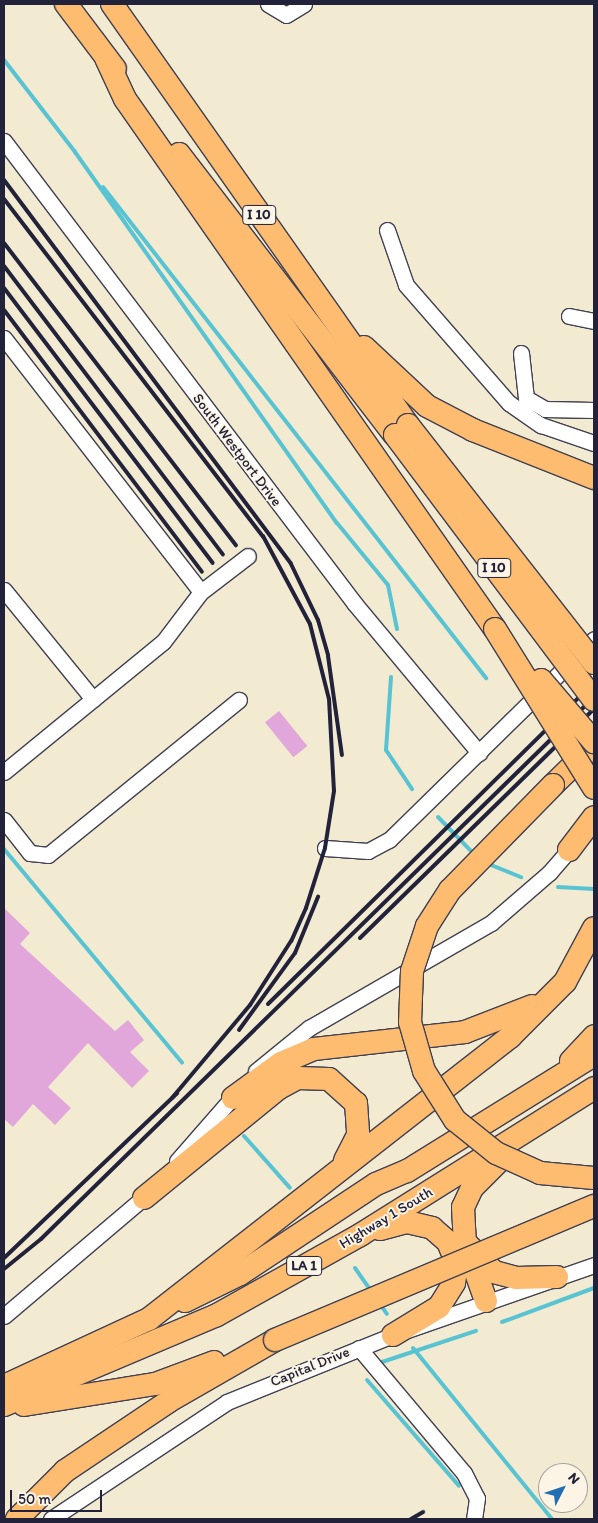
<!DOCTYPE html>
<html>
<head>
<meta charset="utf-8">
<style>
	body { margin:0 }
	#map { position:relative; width:598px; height:1523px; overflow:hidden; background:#f3ebd1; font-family:Itim,sans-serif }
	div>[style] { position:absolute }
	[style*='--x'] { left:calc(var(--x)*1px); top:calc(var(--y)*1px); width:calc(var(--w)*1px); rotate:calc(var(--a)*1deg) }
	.stream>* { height:4px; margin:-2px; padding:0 2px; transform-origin:2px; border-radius:2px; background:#58c3d2 }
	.building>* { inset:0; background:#e1a6da; transform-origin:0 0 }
	.roads { filter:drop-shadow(1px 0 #414052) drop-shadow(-1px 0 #414052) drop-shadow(0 1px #414052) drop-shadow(0 -1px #414052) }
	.minor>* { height:15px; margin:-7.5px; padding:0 7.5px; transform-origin:7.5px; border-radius:7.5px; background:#fff }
	.highway>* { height:22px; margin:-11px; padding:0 11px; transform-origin:11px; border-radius:11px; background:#fdbc70 }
	.rail>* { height:4px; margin:-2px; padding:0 2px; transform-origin:2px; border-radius:2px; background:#22223b }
	.bridges { filter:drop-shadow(1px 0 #414052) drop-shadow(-1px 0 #414052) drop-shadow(0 1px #414052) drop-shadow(0 -1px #414052) }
	.highway-bridge>* { height:22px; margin:-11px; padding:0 11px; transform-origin:11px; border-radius:11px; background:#fdbc70 }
	span { translate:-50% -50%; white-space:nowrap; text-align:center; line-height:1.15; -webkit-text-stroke:4px #fcf5e5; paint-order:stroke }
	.shield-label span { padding:1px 4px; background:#fcf5e5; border:1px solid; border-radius:4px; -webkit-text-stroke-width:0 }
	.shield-label { font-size:14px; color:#22223b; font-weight:700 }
	.street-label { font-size:15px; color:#22223b }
	.frame { position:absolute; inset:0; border:5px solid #22223b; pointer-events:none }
	.north { position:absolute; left:538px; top:1463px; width:50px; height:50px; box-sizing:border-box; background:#fcf5e5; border:1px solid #a5a1a1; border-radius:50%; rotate:49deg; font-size:14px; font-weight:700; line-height:20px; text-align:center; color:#22223b }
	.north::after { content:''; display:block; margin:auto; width:18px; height:22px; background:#1f6fb2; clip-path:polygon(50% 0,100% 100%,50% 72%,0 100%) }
	.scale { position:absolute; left:10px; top:1490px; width:92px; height:22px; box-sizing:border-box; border:2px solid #22223b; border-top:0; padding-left:6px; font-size:15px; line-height:18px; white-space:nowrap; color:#22223b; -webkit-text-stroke:4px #fcf5e5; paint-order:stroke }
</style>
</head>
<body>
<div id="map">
	<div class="stream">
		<i style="--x:4;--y:60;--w:116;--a:52.3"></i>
		<i style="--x:75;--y:152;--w:454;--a:54.8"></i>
		<i style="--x:337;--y:523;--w:80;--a:50.6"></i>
		<i style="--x:388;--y:585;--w:45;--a:78.4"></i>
		<i style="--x:103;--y:187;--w:623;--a:52.04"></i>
		<i style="--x:391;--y:677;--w:73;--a:93.9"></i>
		<i style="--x:386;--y:750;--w:47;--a:56.3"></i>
		<i style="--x:438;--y:817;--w:52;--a:45.8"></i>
		<i style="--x:4;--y:849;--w:278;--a:50.2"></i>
		<i style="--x:486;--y:863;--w:38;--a:22"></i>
		<i style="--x:558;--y:887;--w:36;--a:3"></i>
		<i style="--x:244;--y:1136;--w:69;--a:48.5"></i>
		<i style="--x:355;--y:1268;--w:29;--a:55"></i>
		<i style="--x:380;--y:1304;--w:12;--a:55"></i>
		<i style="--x:502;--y:1322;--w:98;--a:-20.3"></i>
		<i style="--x:413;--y:1348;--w:220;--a:50.9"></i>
		<i style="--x:382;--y:1362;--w:99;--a:-18.3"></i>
		<i style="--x:367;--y:1380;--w:140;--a:49"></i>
	</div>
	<div class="building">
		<i style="left:279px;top:711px;width:45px;height:18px;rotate:51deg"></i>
		<i style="clip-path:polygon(4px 908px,30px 933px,20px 944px,115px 1031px,128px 1020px,144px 1040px,130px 1052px,149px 1071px,132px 1088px,88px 1043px,48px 1087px,71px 1108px,55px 1125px,33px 1104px,13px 1127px,4px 1119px)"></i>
	</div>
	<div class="roads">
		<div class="minor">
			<i style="--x:268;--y:4;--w:21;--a:31"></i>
			<i style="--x:286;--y:15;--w:21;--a:-31"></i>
			<i style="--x:4;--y:141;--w:581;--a:52.83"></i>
			<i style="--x:355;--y:604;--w:194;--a:50.2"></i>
			<i style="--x:387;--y:230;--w:58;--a:70.9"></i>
			<i style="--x:406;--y:285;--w:157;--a:48.9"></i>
			<i style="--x:509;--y:403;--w:39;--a:35"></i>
			<i style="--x:541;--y:425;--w:56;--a:18.8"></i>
			<i style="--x:569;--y:316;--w:25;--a:11"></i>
			<i style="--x:4;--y:338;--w:321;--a:52.2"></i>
			<i style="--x:521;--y:353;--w:45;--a:83.7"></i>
			<i style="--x:526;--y:398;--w:22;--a:30"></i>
			<i style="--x:545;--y:409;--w:49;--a:1.2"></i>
			<i style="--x:4;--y:590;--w:141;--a:50.8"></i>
			<i style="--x:4;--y:772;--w:205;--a:-39.3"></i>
			<i style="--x:163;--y:642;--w:63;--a:-52.8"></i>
			<i style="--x:201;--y:592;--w:59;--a:-37.5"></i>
			<i style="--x:4;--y:820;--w:42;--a:51.8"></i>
			<i style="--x:30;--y:853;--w:18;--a:6"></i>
			<i style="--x:48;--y:855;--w:246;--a:-39.1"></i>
			<i style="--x:325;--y:848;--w:43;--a:4"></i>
			<i style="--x:368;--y:851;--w:24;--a:-28"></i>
			<i style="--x:389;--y:840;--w:287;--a:-44.4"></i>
			<i style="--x:256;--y:1071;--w:68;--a:-39.1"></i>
			<i style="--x:309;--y:1028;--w:210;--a:-30"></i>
			<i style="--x:491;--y:923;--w:77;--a:-40.8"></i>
			<i style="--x:549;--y:873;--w:30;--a:-49"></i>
			<i style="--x:177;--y:1161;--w:94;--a:-48.9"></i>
			<i style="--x:4;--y:1316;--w:192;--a:-40.3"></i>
			<i style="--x:359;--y:1348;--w:163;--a:50"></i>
			<i style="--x:464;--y:1473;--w:28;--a:63"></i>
			<i style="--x:477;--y:1498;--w:21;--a:98"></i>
			<i style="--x:51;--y:1519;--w:211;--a:-33.6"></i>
			<i style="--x:227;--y:1402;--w:179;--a:-22"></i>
			<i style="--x:393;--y:1335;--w:213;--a:-19.2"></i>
		</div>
		<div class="highway">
			<i style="--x:66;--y:4;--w:81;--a:53"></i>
			<i style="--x:112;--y:4;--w:515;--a:54.89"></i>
			<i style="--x:106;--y:58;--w:45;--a:65.1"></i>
			<i style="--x:125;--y:99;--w:646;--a:55.08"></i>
			<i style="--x:179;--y:154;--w:354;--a:52.5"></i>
			<i style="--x:364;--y:347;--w:86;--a:43.1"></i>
			<i style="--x:427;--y:406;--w:52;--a:27.6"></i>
			<i style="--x:473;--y:430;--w:130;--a:21.6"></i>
			<i style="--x:553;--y:785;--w:57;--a:-44.3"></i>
			<i style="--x:569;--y:850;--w:41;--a:-52.9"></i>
			<i style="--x:571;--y:1061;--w:34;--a:-47"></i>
			<i style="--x:233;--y:1098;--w:59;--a:-36.1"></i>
			<i style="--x:281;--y:1063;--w:36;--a:-23"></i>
			<i style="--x:314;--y:1049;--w:152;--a:-6.4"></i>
			<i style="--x:465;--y:1032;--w:72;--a:-21.2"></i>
			<i style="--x:505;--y:1155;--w:47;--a:135"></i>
			<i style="--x:472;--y:1188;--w:21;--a:115"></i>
			<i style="--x:463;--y:1207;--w:35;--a:87"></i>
			<i style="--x:465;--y:1242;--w:42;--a:46"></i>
			<i style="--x:494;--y:1272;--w:23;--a:15"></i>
			<i style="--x:516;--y:1278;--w:41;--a:-1.4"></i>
			<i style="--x:144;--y:1198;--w:174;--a:-39.2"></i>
			<i style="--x:279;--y:1088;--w:21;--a:-28"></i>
			<i style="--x:298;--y:1078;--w:31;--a:2"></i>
			<i style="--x:329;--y:1079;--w:36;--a:42"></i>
			<i style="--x:356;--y:1103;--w:32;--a:86"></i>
			<i style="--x:358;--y:1135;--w:29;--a:117"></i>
			<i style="--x:380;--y:1229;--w:28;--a:-15"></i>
			<i style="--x:407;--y:1222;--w:26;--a:13"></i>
			<i style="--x:432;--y:1228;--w:21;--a:41"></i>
			<i style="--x:448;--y:1242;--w:24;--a:68"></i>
			<i style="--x:457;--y:1264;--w:19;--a:99"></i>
			<i style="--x:454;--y:1283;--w:28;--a:122"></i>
			<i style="--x:439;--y:1307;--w:54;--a:148.7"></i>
			<i style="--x:469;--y:1253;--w:51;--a:70.5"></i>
			<i style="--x:185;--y:1301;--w:61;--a:-26.1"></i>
			<i style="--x:240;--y:1274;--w:163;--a:-33.5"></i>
			<i style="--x:376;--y:1184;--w:34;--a:-23"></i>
			<i style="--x:407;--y:1171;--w:220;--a:-31.8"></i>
			<i style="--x:4;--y:1386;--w:160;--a:-24.8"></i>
			<i style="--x:149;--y:1319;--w:458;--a:-38"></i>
			<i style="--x:510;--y:1037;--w:78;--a:-45"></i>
			<i style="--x:565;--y:982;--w:61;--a:-61.8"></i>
			<i style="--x:4;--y:1405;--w:231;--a:-22.9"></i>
			<i style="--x:217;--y:1315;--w:164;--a:-29.2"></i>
			<i style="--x:360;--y:1235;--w:276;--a:-32.1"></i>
			<i style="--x:24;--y:1405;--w:133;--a:-9.1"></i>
			<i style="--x:155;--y:1384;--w:63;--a:-20.4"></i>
			<i style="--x:17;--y:1519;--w:68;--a:-45"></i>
			<i style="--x:65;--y:1471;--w:125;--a:-33.9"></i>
			<i style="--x:169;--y:1401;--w:122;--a:-29.9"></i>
		</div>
	</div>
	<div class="rail">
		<i style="--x:4;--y:180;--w:479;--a:53.2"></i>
		<i style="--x:291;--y:564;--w:62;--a:64.3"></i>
		<i style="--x:318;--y:620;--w:37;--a:74"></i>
		<i style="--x:328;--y:656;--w:100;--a:82"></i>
		<i style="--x:4;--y:199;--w:425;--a:52.5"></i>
		<i style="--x:263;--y:536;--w:100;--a:61.9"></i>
		<i style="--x:310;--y:624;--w:77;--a:75.8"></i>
		<i style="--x:329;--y:699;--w:92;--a:86.9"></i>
		<i style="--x:334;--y:791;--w:58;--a:99"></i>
		<i style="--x:325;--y:848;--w:63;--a:107.6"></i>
		<i style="--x:306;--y:908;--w:36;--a:114"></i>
		<i style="--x:291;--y:941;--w:76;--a:122.6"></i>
		<i style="--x:250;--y:1005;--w:121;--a:130"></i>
		<i style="--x:4;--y:243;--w:381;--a:52.5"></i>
		<i style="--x:4;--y:266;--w:362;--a:52.8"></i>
		<i style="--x:4;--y:288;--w:345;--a:52.8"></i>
		<i style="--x:4;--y:310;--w:328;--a:52.9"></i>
		<i style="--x:360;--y:938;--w:327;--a:-44.4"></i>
		<i style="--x:268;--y:1004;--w:458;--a:-44.6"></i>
		<i style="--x:239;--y:1030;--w:95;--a:-54"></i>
		<i style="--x:295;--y:953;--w:61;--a:-67.7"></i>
		<i style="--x:4;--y:1258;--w:239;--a:-43.6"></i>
		<i style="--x:4;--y:1269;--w:48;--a:-39"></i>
		<i style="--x:41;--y:1239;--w:774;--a:-44.42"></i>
		<i style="--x:411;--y:1519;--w:14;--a:-30"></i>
	</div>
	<div class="bridges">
		<div class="highway-bridge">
			<i style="--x:408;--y:425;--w:302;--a:52"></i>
			<i style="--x:395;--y:435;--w:331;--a:53.1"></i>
			<i style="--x:495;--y:629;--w:187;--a:58.1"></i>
			<i style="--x:541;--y:680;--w:82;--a:49.5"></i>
			<i style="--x:553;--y:785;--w:147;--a:134.4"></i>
			<i style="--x:450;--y:890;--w:43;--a:122.6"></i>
			<i style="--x:427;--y:926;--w:47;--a:108.4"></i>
			<i style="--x:412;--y:971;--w:51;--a:92.2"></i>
			<i style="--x:410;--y:1022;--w:51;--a:74.1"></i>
			<i style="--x:424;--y:1071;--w:58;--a:57.7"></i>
			<i style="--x:455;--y:1120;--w:53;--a:38.8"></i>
			<i style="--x:496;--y:1153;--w:48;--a:24.4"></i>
			<i style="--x:540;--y:1173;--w:54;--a:5.3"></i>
			<i style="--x:275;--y:1340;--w:346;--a:-22.8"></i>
		</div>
	</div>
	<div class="shield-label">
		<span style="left:259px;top:215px">I 10</span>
		<span style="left:494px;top:568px">I 10</span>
		<span style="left:304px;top:1266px">LA 1</span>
	</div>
	<div class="street-label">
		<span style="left:237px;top:450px;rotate:53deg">South Westport Drive</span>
		<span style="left:386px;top:1218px;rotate:-31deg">Highway 1 South</span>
		<span style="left:310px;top:1367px;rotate:-22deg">Capital Drive</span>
	</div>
	<div class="frame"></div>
	<div class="north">N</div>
	<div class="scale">50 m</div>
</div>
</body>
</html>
